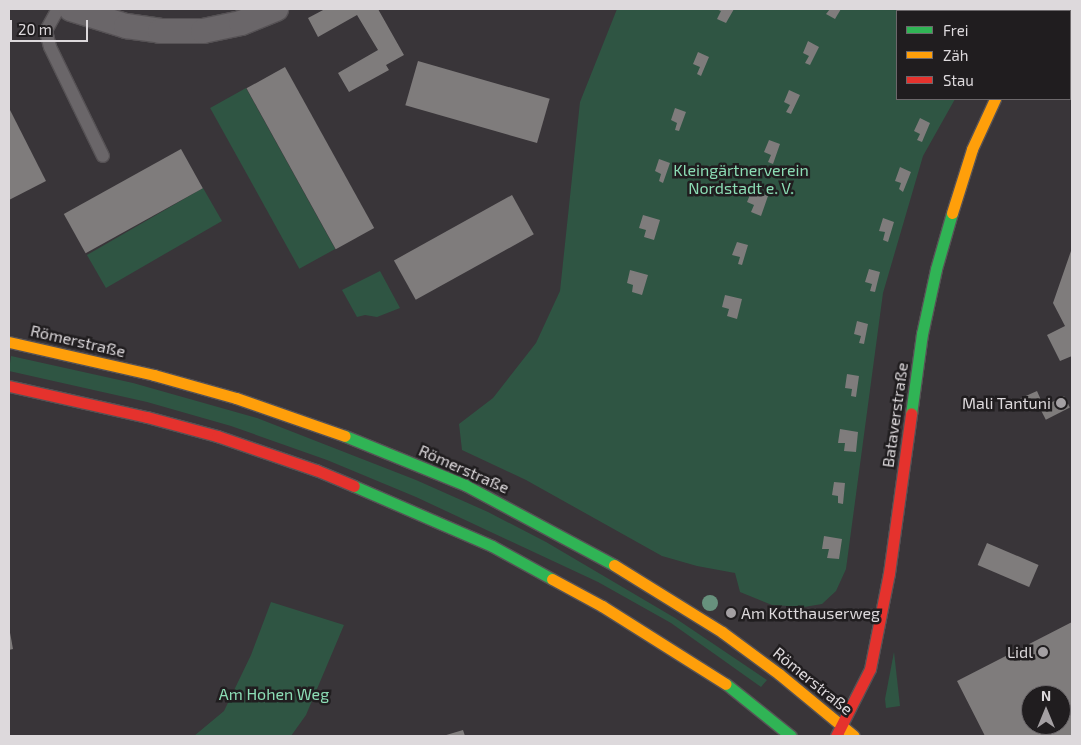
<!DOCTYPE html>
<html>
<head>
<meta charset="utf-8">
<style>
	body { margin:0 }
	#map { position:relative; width:1081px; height:745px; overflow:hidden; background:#393539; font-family:"Exo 2",sans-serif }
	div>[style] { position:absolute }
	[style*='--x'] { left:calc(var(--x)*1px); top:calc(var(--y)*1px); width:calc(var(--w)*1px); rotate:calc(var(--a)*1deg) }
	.green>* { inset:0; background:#2f5543; transform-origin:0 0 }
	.building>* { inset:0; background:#7f7c7c; transform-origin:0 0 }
	.roads { filter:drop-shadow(1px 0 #565255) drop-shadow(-1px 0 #565255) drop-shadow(0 1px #565255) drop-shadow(0 -1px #565255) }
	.lane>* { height:12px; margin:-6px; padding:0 6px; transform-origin:6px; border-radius:6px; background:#6a6669 }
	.street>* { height:24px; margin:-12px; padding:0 12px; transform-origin:12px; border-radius:12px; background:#6a6669 }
	.fast>* { height:11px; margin:-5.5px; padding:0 5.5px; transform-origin:5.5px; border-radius:5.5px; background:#30b455 }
	.slow>* { height:11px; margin:-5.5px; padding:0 5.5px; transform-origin:5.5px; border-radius:5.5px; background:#ff9f0a }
	.jam>* { height:11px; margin:-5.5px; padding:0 5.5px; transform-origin:5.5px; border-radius:5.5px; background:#e5322d }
	.trees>* { width:16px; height:16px; margin:-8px; border-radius:50%; background:#67917d }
	.dots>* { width:14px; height:14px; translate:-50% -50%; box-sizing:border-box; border:2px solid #201d1f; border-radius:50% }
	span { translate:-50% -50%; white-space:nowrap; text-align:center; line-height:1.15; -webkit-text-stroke:5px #201d1f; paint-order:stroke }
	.park-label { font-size:16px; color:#8cddb5 }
	.street-label { font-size:16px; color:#ddd9dc }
	.poi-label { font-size:16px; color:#ddd9dc }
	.right { translate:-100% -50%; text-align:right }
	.left { translate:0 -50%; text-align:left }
	.frame { position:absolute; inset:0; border:10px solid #ddd9dc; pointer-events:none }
	.legend { position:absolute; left:896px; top:10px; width:175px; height:90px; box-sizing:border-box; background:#201d1f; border:1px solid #6c686b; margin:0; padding:6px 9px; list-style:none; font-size:15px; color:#ddd9dc }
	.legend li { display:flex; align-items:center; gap:10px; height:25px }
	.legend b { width:25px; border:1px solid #6c686b }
	.north { position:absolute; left:1021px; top:685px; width:50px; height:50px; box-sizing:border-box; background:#201d1f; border:1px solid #6c686b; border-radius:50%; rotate:0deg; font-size:14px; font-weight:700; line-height:20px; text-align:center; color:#ddd9dc }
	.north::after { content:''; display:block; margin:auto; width:18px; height:22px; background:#a4a0a3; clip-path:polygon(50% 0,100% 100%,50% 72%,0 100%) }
	.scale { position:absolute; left:10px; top:20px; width:78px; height:22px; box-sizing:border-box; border:2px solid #ddd9dc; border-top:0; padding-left:6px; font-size:15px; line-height:18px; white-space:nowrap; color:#ddd9dc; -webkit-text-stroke:4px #201d1f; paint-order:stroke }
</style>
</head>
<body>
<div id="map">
	<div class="green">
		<i style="clip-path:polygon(617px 9px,1009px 9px,1007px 11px,897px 11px,897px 99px,955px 99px,923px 156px,883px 293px,846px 569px,836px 591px,822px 604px,804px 607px,772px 605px,740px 592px,735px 573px,697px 566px,662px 556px,526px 480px,462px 450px,459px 424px,493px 398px,536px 343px,560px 291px,580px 102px)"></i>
		<i style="left:246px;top:88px;width:184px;height:41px;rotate:61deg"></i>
		<i style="left:203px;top:188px;width:38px;height:134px;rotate:60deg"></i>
		<i style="clip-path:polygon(380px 271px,400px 308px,377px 317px,365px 315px,357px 317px,342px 290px)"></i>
		<i style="clip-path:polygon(11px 356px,133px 383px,257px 418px,416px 480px,488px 512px,546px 542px,675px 618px,767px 680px,761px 687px,671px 623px,598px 582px,416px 497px,327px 460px,231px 426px,147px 402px,9px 371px)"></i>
		<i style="clip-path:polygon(271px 602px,344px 625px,306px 715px,291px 736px,194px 736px,224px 711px,251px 655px)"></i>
		<i style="clip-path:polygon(894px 652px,900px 706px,886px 708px,885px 699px)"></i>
	</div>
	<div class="building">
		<i style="clip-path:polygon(325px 9px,378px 9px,404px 55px,386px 65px,389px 70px,349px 92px,338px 73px,378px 50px,357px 15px,318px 37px,308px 18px)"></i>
		<i style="clip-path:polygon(716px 9px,734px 9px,726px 23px,717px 19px,721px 11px)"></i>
		<i style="clip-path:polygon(830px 9px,841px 9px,835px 19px,826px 14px)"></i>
		<i style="clip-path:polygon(808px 41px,819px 47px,810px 65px,805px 63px,809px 56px,803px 53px)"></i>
		<i style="clip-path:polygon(698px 52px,709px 57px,701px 76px,697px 74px,700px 67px,693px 64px)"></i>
		<i style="left:418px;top:61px;width:137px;height:46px;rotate:16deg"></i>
		<i style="left:285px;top:67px;width:184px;height:44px;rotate:61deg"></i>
		<i style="clip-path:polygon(789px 90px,800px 95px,791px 114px,786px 112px,790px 105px,784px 102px)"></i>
		<i style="clip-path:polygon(9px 108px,46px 181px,9px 200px)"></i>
		<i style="clip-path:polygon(675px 108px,686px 112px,679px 131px,675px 130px,677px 123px,671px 120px)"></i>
		<i style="clip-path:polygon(920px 118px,930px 123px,922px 142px,917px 140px,920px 134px,914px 131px)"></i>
		<i style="clip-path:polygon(769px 140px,780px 144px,773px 164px,768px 162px,771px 155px,764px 152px)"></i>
		<i style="left:181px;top:149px;width:45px;height:134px;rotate:61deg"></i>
		<i style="clip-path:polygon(659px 159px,670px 163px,663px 183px,659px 181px,661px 174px,655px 171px)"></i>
		<i style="clip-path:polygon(900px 167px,911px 172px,903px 192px,899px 189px,901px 183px,895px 181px)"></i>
		<i style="clip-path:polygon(752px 190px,768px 196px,761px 216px,751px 212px,754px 205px,747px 202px)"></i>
		<i style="left:512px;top:195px;width:45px;height:135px;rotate:61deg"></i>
		<i style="clip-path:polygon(643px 215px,660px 220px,654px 240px,644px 237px,646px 230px,639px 228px)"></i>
		<i style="clip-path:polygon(883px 218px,894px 222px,888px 242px,883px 240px,885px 232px,879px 231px)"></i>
		<i style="clip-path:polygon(737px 242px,748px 245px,742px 265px,738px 264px,740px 257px,732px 255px)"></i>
		<i style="clip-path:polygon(1072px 248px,1072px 356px,1060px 361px,1047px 335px,1065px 326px,1053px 303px)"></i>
		<i style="clip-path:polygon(869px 269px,880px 272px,875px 292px,870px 291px,872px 284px,865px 282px)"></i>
		<i style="clip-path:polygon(630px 270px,648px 275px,642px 295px,632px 292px,633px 285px,627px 283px)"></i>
		<i style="clip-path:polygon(725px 295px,742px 299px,737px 319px,727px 316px,729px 309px,722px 307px)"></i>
		<i style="clip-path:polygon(857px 321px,868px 324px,864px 344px,859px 343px,861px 336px,854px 334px)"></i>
		<i style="clip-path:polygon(847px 374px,859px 376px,856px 397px,851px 396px,852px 389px,845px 388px)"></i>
		<i style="left:1037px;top:391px;width:10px;height:19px;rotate:66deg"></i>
		<i style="left:1064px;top:396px;width:13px;height:27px;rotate:63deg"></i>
		<i style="clip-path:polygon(840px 429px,858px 432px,856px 452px,844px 451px,845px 443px,838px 443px)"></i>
		<i style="clip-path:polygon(834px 482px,845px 483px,843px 504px,838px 503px,838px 496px,832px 495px)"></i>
		<i style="clip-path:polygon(824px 536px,842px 539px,839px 559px,827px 558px,829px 549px,822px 549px)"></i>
		<i style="left:987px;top:543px;width:56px;height:24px;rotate:23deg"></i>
		<i style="clip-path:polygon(evenodd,1072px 622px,1072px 736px,985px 736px,957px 681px,1072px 622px,1031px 695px,1061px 695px,1061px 725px,1031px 725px,1031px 695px)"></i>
		<i style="clip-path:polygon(9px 627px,13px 649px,9px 650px)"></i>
		<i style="clip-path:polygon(463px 730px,465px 736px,443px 736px)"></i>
	</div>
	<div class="roads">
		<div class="lane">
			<i style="--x:58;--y:9;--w:25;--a:119"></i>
			<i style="--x:46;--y:31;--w:16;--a:76"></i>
			<i style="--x:50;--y:47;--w:121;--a:64.1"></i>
		</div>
		<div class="street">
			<i style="--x:71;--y:9;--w:58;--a:17.2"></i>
			<i style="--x:126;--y:26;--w:34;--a:8"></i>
			<i style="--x:160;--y:31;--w:43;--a:0"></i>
			<i style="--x:203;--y:31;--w:39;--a:-12"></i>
			<i style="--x:241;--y:23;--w:38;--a:-22"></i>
		</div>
		<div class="fast">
			<i style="--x:1045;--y:11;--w:3;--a:-45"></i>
			<i style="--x:911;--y:414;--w:81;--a:-82.2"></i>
			<i style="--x:922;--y:334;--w:66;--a:-77.8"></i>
			<i style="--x:936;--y:269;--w:58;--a:-74.1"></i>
			<i style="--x:345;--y:436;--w:130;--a:22.2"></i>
			<i style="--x:465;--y:485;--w:169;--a:28.2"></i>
			<i style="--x:354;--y:486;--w:150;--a:23.5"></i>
			<i style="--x:492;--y:546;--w:68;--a:28.8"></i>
			<i style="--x:726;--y:684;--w:83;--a:38.7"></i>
		</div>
		<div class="slow">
			<i style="--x:952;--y:213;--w:67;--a:-72.6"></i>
			<i style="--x:972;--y:149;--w:55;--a:-65.3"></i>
			<i style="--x:9;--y:342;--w:149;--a:12.8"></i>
			<i style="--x:154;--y:375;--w:85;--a:15.7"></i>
			<i style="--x:236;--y:398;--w:115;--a:19.2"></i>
			<i style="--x:614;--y:565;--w:127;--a:31.8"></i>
			<i style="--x:722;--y:632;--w:71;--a:36.4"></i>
			<i style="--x:779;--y:674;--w:97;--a:39.6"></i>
			<i style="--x:552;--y:579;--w:57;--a:28.4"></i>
			<i style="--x:602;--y:606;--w:146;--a:32.2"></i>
		</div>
		<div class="jam">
			<i style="--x:9;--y:386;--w:141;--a:12.7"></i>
			<i style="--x:147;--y:417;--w:73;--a:15.2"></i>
			<i style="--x:217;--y:436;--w:105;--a:19"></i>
			<i style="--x:316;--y:470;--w:41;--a:22.8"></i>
			<i style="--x:836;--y:736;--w:75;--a:-63.1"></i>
			<i style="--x:870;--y:669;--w:98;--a:-78.8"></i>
			<i style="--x:889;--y:573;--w:161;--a:-82.1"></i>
		</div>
	</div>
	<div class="trees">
		<i style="left:710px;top:603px"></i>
	</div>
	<div class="dots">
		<i style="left:1061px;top:403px;background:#a4a0a3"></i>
		<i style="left:731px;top:613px;background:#a4a0a3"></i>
		<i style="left:1043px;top:652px;background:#a4a0a3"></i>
	</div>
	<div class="park-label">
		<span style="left:741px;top:179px">Kleingärtnerverein<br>Nordstadt e. V.</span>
		<span style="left:274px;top:694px">Am Hohen Weg</span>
	</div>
	<div class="street-label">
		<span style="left:78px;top:341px;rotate:13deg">Römerstraße</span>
		<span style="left:895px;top:415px;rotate:-82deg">Bataverstraße</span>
		<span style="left:464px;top:469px;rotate:24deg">Römerstraße</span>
		<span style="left:813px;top:681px;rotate:39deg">Römerstraße</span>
	</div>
	<div class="poi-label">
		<span class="right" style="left:1051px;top:403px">Mali Tantuni</span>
		<span class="left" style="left:741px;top:613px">Am Kotthauserweg</span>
		<span class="right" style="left:1033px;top:652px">Lidl</span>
	</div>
	<div class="frame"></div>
	<ul class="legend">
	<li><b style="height:6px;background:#30b455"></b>Frei</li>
	<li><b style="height:6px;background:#ff9f0a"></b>Zäh</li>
	<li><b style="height:6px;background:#e5322d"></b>Stau</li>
	</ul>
	<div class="north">N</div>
	<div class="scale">20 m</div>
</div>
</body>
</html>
